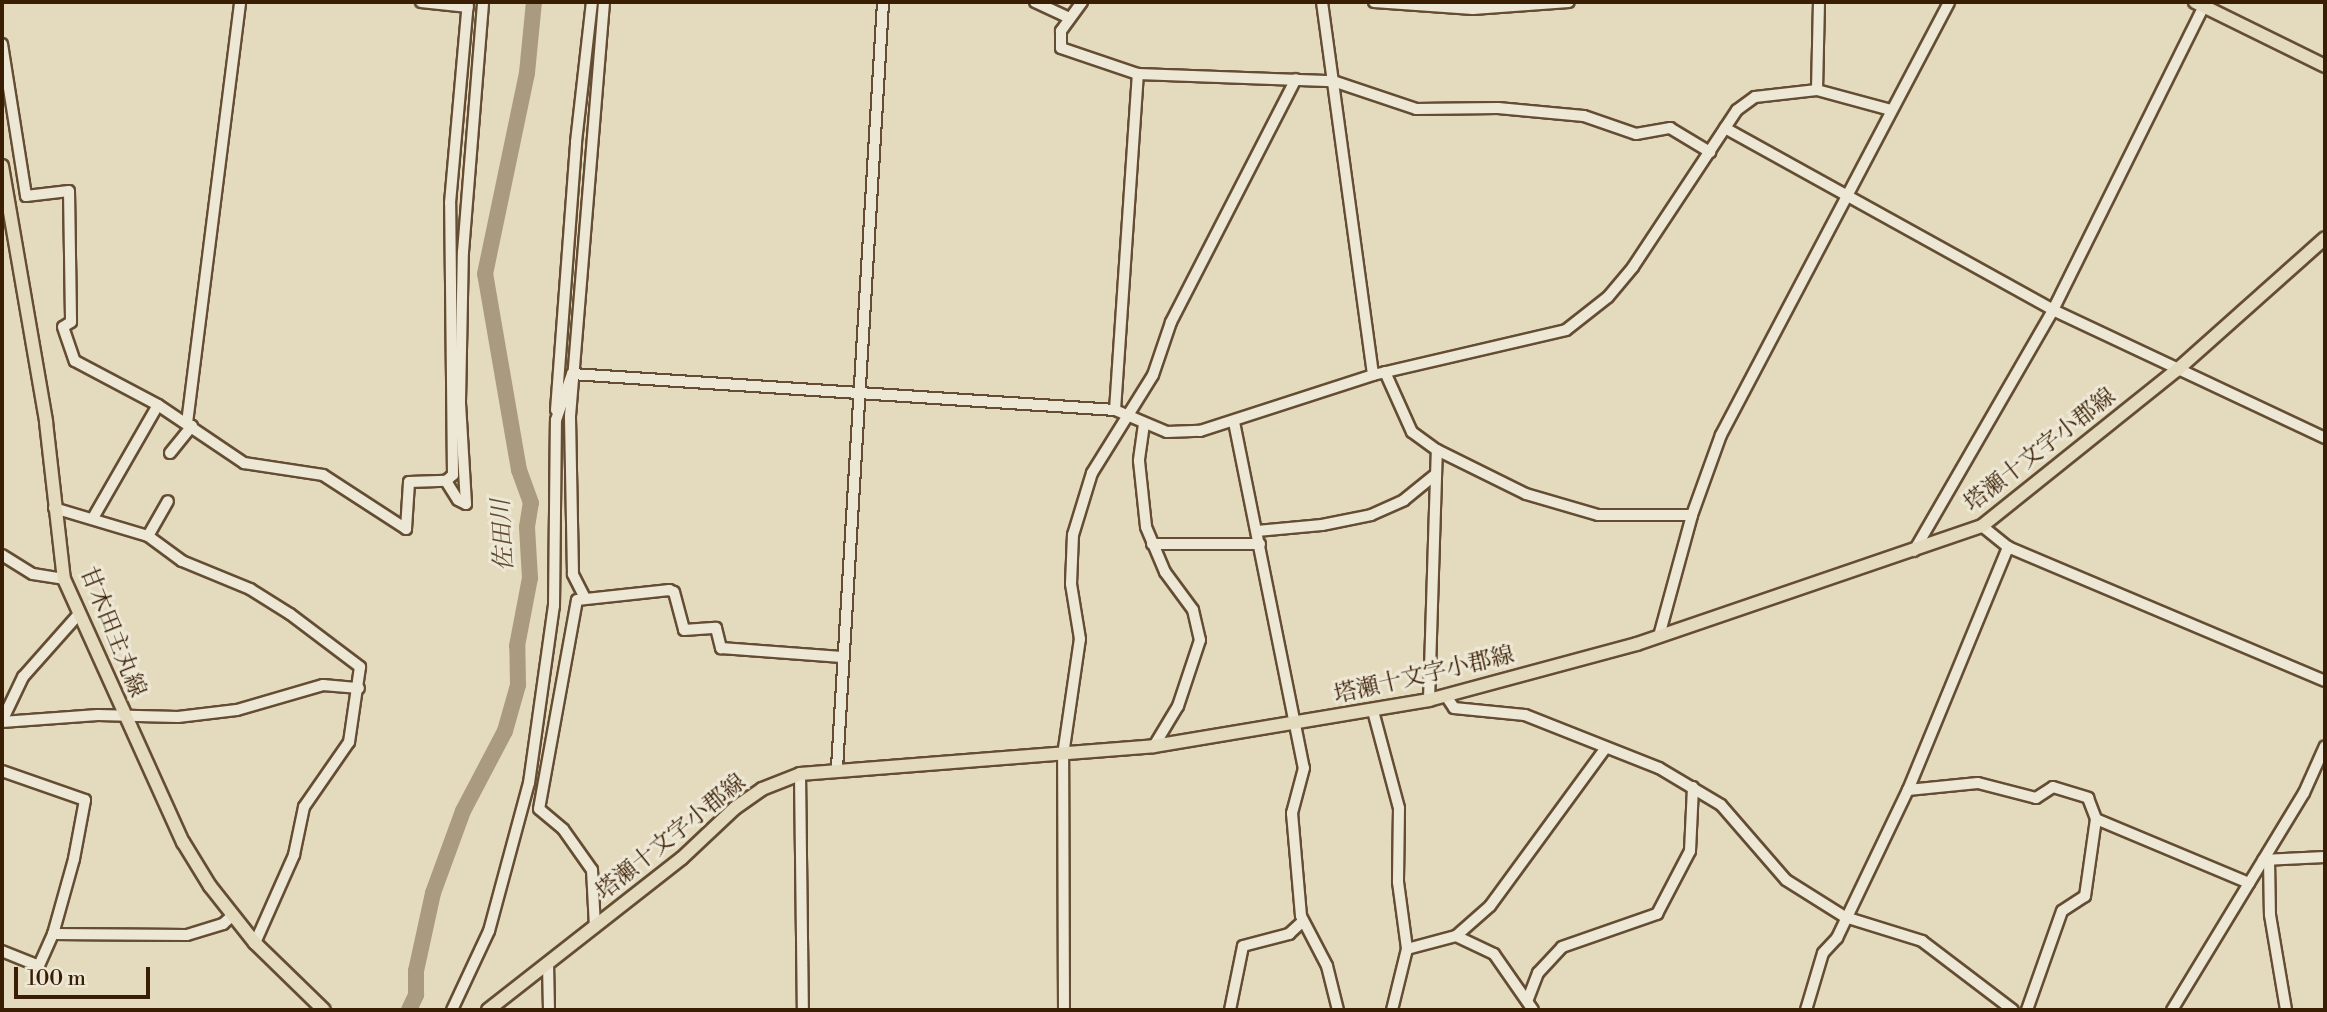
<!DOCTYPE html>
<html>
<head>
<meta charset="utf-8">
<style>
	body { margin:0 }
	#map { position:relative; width:2327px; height:1012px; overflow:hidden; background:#e4dabe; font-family:"Libre Bodoni","Noto Serif JP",serif }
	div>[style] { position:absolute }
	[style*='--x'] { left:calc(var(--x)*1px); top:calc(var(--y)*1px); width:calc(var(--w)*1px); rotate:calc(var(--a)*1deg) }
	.river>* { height:16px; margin:-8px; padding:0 8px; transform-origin:8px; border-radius:8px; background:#aa9a7f }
	.roads { filter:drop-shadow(2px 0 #644d32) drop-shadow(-2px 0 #644d32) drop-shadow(0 2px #644d32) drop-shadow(0 -2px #644d32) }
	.minor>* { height:10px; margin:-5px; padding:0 5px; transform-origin:5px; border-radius:5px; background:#ede7d5 }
	.major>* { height:12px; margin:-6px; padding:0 6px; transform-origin:6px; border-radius:6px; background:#e4dabe }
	span { translate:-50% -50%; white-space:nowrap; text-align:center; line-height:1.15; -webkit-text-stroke:6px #ede7d5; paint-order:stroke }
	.street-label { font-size:23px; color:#3a1e04 }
	.water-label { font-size:24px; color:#61492f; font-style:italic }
	.frame { position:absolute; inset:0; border:4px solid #3a1e04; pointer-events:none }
	.scale { position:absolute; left:14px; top:967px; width:136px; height:32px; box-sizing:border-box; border:4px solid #3a1e04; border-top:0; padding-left:9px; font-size:21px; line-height:24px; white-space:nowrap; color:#3a1e04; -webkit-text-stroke:5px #ede7d5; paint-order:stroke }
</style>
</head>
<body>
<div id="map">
	<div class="river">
		<i style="--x:409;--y:1010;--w:17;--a:-65"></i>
		<i style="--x:416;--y:995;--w:24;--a:-90"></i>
		<i style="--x:416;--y:971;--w:80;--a:-77.7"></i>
		<i style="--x:433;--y:893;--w:87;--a:-69.9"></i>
		<i style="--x:463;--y:811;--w:90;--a:-62.3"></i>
		<i style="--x:505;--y:731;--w:48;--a:-74.2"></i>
		<i style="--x:518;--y:685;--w:39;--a:-91"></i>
		<i style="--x:517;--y:646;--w:69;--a:-79.2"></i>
		<i style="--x:530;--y:578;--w:51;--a:-93.4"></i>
		<i style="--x:527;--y:527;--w:24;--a:-81"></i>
		<i style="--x:531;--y:503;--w:35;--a:-110"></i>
		<i style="--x:519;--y:470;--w:199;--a:-99.8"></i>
		<i style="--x:485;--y:274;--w:205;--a:-78.2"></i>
		<i style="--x:527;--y:73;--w:71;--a:-84.4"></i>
	</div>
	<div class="roads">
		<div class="minor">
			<i style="--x:421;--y:2;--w:47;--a:6.1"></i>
			<i style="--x:1035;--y:2;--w:38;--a:25"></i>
			<i style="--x:1082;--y:2;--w:36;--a:126"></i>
			<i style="--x:1061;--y:31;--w:17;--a:90"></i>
			<i style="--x:1061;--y:48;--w:81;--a:18.7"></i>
			<i style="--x:1138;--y:74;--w:195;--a:2.1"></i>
			<i style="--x:1333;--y:81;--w:88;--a:18.6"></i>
			<i style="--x:1416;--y:109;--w:82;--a:-0.7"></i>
			<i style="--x:1498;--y:108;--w:86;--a:5.3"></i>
			<i style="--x:1584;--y:116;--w:55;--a:19.1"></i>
			<i style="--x:1636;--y:134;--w:35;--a:-10"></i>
			<i style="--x:1670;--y:128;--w:47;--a:31"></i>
			<i style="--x:1322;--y:2;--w:376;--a:82.2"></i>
			<i style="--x:1374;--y:2;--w:99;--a:4"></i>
			<i style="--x:1473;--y:9;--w:96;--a:-4.2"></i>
			<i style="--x:2;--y:44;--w:154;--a:81"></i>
			<i style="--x:26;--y:196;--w:43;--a:-6.6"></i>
			<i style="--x:69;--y:191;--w:131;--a:89.1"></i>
			<i style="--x:71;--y:322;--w:9;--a:148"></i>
			<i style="--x:63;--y:327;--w:36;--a:71"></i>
			<i style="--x:75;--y:361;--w:94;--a:27.9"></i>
			<i style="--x:158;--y:405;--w:104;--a:34"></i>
			<i style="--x:244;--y:463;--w:80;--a:8.6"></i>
			<i style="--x:323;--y:475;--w:99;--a:33"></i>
			<i style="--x:406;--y:529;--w:47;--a:-86.3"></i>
			<i style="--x:409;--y:482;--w:37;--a:-2"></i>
			<i style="--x:446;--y:481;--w:9;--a:-41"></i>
			<i style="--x:453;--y:475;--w:272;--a:-90.6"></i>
			<i style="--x:450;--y:203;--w:202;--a:-84.9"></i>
			<i style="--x:1817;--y:90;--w:88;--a:-88.7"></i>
			<i style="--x:1725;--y:128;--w:375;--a:29"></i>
			<i style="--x:2053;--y:310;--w:301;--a:25.2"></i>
			<i style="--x:1385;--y:372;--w:66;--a:65.8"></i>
			<i style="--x:1412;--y:432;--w:31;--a:36"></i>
			<i style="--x:1437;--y:450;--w:99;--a:26.3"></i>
			<i style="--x:1526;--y:494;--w:75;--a:16.3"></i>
			<i style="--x:1598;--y:515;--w:94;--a:0"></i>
			<i style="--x:572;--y:374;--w:544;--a:3.79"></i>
			<i style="--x:1115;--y:410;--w:56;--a:22.9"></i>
			<i style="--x:1167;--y:432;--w:33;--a:-2"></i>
			<i style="--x:1200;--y:431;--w:182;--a:-17.9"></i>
			<i style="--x:1373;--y:375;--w:198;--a:-13.1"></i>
			<i style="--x:1566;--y:330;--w:53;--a:-38.2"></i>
			<i style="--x:1608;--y:297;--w:39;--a:-50"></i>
			<i style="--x:1633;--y:267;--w:188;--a:-56.5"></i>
			<i style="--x:1737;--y:110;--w:22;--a:-36"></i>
			<i style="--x:1755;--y:97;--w:62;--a:-6.4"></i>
			<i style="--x:1817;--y:90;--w:77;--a:15.1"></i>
			<i style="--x:556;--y:410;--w:269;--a:-85.7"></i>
			<i style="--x:576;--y:142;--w:141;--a:-83.5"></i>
			<i style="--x:1115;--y:410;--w:337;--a:-86.1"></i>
			<i style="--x:1234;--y:422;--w:353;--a:78.6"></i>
			<i style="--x:1304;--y:768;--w:47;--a:104.9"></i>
			<i style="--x:1292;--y:813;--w:103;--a:85"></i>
			<i style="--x:1301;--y:916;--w:56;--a:62.5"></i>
			<i style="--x:1327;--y:966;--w:45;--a:76"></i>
			<i style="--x:187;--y:423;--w:424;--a:-82.8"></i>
			<i style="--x:1144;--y:424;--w:37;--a:98"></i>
			<i style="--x:1139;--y:461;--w:66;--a:83.9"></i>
			<i style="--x:1146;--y:527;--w:49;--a:67.1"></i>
			<i style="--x:1165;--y:572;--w:47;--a:53.6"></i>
			<i style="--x:1193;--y:610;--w:31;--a:77"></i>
			<i style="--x:1200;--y:640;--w:70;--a:108.4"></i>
			<i style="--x:1178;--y:706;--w:47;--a:121"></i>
			<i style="--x:170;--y:453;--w:35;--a:-51"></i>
			<i style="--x:446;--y:481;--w:22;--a:58"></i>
			<i style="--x:458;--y:500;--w:9;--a:27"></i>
			<i style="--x:466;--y:504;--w:102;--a:-93.4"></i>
			<i style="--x:460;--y:402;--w:150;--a:-88.9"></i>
			<i style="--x:463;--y:252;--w:251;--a:-85.4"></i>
			<i style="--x:54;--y:508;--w:98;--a:16.6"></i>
			<i style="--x:148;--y:536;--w:42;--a:36.3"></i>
			<i style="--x:182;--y:561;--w:74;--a:22.4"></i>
			<i style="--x:250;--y:589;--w:47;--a:32"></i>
			<i style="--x:290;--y:614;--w:88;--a:37.1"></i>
			<i style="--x:360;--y:667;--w:76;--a:98.3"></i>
			<i style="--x:349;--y:742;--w:79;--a:124.7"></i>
			<i style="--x:304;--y:807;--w:49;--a:101.8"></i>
			<i style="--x:294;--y:855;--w:96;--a:113.9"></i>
			<i style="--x:93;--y:518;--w:130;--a:-60.1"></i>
			<i style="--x:1982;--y:526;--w:33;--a:39"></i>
			<i style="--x:2008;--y:547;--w:344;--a:22.9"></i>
			<i style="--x:1257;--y:531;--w:65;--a:-5.3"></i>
			<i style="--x:1322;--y:525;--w:50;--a:-11.5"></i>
			<i style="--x:1371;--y:515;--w:36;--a:-24"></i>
			<i style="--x:1404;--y:500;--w:41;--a:-39.1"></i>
			<i style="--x:148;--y:536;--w:40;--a:-60.3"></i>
			<i style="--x:1152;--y:544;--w:108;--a:0"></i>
			<i style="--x:1914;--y:551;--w:278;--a:-60"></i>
			<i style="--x:2053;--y:310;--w:339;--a:-63.6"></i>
			<i style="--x:2;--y:555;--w:36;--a:32"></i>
			<i style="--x:33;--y:574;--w:31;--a:9"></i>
			<i style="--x:585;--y:598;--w:27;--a:-117"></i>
			<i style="--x:573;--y:574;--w:158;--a:-91.1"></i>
			<i style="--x:570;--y:416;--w:415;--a:-85.3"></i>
			<i style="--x:1659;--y:636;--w:125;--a:-74.7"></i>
			<i style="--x:1692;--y:515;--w:85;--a:-70.1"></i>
			<i style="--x:1721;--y:435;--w:489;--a:-62.2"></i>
			<i style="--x:1446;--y:696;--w:14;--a:56"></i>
			<i style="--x:1454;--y:708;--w:71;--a:5.6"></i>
			<i style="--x:1525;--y:715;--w:144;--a:21.6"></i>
			<i style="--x:1659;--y:768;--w:72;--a:30.8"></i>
			<i style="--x:1721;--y:805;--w:99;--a:49.1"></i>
			<i style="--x:1786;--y:880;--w:70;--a:32.1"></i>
			<i style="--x:1845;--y:917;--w:81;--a:17.3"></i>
			<i style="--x:1922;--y:941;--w:114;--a:37.2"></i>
			<i style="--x:1429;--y:700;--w:250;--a:-88.2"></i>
			<i style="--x:1373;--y:711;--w:100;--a:75"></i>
			<i style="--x:1399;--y:808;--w:74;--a:90.8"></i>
			<i style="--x:1398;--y:882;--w:68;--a:82.3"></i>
			<i style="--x:1407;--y:949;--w:63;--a:103.8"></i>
			<i style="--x:2;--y:721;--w:49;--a:-64.5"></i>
			<i style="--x:23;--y:677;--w:84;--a:-48.4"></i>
			<i style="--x:2;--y:722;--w:96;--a:-4.2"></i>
			<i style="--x:98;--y:715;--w:80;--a:1.4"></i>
			<i style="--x:178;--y:717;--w:59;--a:-6.8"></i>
			<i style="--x:237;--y:710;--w:90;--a:-16.2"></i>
			<i style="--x:323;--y:685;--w:36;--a:5"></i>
			<i style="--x:837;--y:768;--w:767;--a:-86.56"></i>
			<i style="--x:2;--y:771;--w:88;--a:19.3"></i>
			<i style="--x:85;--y:800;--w:60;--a:100.6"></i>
			<i style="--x:74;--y:859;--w:78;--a:105.6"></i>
			<i style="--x:53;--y:934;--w:35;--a:114"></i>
			<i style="--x:39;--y:966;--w:40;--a:-158"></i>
			<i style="--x:800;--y:774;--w:236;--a:89.3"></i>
			<i style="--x:1908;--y:790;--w:70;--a:-5.7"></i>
			<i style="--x:1978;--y:783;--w:60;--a:14.5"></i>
			<i style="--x:2036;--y:798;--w:20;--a:-33"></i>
			<i style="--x:2053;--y:787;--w:37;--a:17"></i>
			<i style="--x:2088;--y:798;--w:22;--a:69"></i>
			<i style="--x:2096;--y:819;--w:78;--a:98.1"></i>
			<i style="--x:2085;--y:896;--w:27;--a:147"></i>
			<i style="--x:2062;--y:911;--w:105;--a:109.5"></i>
			<i style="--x:2096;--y:819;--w:166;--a:22.7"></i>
			<i style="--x:2263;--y:860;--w:62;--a:-2.8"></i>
			<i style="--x:2269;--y:860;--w:55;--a:89"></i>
			<i style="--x:2270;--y:915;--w:96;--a:80.4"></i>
			<i style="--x:595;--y:927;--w:57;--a:-93"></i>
			<i style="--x:592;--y:870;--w:50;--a:-125.3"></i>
			<i style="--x:563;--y:829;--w:31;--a:-140"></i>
			<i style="--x:539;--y:809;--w:212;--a:-79.7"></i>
			<i style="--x:577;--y:600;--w:93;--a:-6.2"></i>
			<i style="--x:669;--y:590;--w:5;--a:22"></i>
			<i style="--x:674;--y:592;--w:39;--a:75"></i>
			<i style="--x:684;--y:630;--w:32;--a:-4"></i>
			<i style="--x:716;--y:628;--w:21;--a:76"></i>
			<i style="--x:721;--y:648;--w:121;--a:4.3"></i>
			<i style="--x:53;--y:934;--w:134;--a:0.4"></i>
			<i style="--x:187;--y:935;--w:38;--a:-17"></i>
			<i style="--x:223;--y:924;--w:12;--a:-42"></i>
			<i style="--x:1456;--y:936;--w:42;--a:25.3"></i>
			<i style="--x:1494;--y:954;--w:68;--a:55.1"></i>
			<i style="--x:1407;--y:949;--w:51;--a:-14.9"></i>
			<i style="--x:1456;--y:936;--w:45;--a:-41.4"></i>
			<i style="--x:1490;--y:906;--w:195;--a:-53.8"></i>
			<i style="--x:548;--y:963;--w:47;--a:88.8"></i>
			<i style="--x:1528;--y:999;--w:28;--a:-69"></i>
			<i style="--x:1538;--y:973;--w:35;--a:-47"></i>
			<i style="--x:1562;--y:947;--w:101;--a:-19.2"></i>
			<i style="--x:1657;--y:914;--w:71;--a:-62.4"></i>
			<i style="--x:1690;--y:851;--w:64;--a:-87.3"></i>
			<i style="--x:452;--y:1010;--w:87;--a:-64.9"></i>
			<i style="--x:489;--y:931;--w:153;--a:-74.9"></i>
			<i style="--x:529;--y:783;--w:179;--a:-82"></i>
			<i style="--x:554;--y:606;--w:186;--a:-89.4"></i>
			<i style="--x:556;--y:420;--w:49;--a:-70.8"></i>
			<i style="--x:1064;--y:1010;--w:255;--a:-90.2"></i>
			<i style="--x:1063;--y:755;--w:117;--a:-81.7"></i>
			<i style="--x:1080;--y:639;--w:56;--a:-99.3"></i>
			<i style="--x:1071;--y:584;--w:49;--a:-87.7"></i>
			<i style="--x:1073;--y:535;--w:65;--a:-73"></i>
			<i style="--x:1092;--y:473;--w:115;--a:-58.1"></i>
			<i style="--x:1153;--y:375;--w:56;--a:-71.2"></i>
			<i style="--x:1171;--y:322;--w:273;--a:-62.8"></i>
			<i style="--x:1230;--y:1010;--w:65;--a:-78.5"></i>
			<i style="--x:1243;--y:946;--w:48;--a:-14.6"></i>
			<i style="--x:1289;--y:934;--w:19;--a:-43"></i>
			<i style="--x:1806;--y:1010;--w:59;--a:-73.4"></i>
			<i style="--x:1823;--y:953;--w:21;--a:-47"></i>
			<i style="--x:1837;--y:938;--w:164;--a:-64.4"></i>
			<i style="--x:1908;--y:790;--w:263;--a:-67.6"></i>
			<i style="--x:2172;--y:1010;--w:254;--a:-58.7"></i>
			<i style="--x:2304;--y:793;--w:51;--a:-65.9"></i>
		</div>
		<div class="major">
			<i style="--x:2195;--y:2;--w:145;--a:26.2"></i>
			<i style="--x:2;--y:166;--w:260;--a:80.2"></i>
			<i style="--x:46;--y:422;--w:158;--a:83.5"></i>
			<i style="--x:64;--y:579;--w:289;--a:65.7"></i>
			<i style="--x:183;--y:842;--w:52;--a:58.5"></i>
			<i style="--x:210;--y:886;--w:73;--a:51.7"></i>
			<i style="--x:255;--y:943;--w:96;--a:44.2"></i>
			<i style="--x:488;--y:1010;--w:246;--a:-38.1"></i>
			<i style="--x:682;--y:858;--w:73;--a:-43.3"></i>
			<i style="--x:735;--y:808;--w:33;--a:-35"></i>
			<i style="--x:762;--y:789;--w:41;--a:-21.5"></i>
			<i style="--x:800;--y:774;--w:355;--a:-4.5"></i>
			<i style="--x:1154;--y:746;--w:279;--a:-9.5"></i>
			<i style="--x:1429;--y:700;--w:215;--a:-15.1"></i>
			<i style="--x:1637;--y:644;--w:365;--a:-18.9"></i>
			<i style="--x:1982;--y:526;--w:250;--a:-38.7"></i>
			<i style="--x:2177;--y:370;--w:198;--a:-41.7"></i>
		</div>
	</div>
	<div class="street-label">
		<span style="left:2040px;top:450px;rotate:-38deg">塔瀬十文字小郡線</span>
		<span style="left:113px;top:632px;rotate:68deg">甘木田主丸線</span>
		<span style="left:1424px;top:675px;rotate:-13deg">塔瀬十文字小郡線</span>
		<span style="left:671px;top:837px;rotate:-39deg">塔瀬十文字小郡線</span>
	</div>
	<div class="water-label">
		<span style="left:504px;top:535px;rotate:-93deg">佐田川</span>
	</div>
	<div class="frame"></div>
	<div class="scale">100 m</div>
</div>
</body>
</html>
